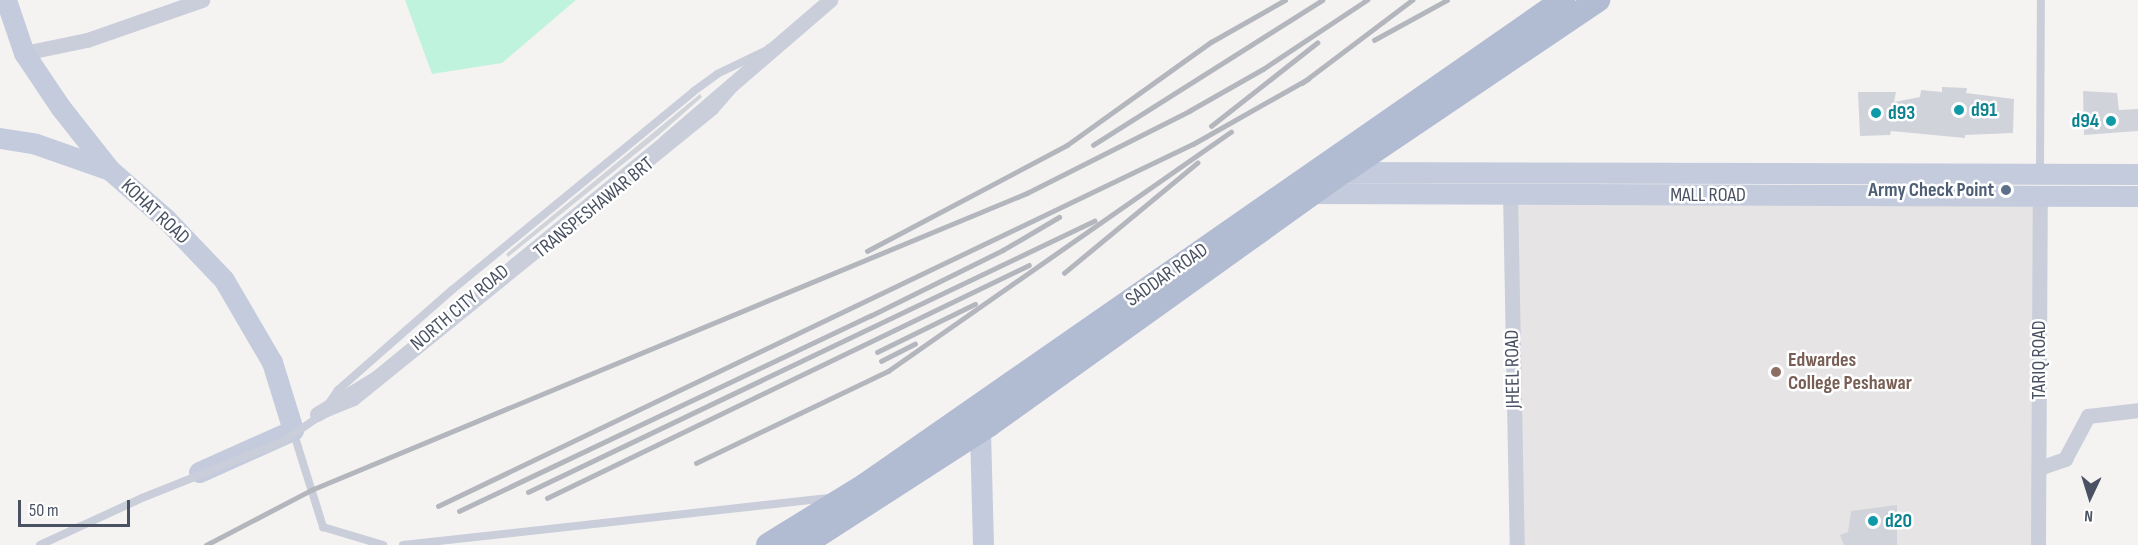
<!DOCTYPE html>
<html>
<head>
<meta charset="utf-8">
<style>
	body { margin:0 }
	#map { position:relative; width:2138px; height:545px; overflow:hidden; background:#f5f3f2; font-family:"Sofia Sans Condensed",sans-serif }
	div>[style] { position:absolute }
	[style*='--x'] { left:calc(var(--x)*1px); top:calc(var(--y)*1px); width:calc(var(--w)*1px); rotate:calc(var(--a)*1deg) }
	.education>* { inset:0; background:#e6e4e4; transform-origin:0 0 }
	.green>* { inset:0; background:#c0f3de }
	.building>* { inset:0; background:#d1d3da }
	.lane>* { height:8px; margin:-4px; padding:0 4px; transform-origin:4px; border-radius:4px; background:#c9ceda }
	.street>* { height:15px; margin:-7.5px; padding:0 7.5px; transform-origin:7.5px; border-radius:7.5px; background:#c9ceda }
	.secondary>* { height:21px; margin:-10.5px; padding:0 10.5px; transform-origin:10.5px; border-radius:10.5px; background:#c4cbdc }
	.primary>* { height:24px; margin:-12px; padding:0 12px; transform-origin:12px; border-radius:12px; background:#b1bbd2 }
	.rail>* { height:4.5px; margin:-2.25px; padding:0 2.25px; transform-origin:2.25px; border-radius:2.25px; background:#b4b6bd }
	.lane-bridge>* { height:8px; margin:-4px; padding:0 4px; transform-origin:4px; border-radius:4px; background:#c9ceda }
	.dots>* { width:16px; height:16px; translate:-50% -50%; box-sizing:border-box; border:3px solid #fff; border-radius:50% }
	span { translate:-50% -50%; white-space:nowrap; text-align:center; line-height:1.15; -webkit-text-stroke:5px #fff; paint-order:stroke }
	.culture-label { font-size:20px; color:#0d838f; font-weight:700 }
	.left { translate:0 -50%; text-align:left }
	.right { translate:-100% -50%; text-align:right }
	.service-label { font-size:20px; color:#4e5e75; font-weight:700 }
	.street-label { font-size:20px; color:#495162 }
	.education-label { font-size:20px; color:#785e54; font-weight:700 }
	.north { position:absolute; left:2060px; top:467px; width:60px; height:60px; -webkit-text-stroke:4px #fff; paint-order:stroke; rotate:184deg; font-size:16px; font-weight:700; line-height:24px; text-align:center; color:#495162 }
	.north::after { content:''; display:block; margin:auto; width:21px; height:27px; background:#495162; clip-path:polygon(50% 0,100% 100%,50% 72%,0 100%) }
	.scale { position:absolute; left:18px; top:500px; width:112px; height:27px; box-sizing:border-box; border:3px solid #495162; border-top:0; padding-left:8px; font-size:18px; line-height:21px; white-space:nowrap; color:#495162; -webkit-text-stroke:4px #fff; paint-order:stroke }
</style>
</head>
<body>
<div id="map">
	<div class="education">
		<i style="left:1510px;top:194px;width:530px;height:351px"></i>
	</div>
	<div class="green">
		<i style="clip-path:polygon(405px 0,576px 0,502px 63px,432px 74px)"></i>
	</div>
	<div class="building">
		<i style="clip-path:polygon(1942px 87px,1967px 88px,1966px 93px,2014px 99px,2013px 133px,1965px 135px,1965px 138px,1891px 131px,1890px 135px,1860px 136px,1858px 92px,1896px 92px,1894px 102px,1920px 97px,1921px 90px,1942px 92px)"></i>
		<i style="clip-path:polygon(2083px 91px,2117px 93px,2119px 110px,2138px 109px,2138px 131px,2084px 135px)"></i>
		<i style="clip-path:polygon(700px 94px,702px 97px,659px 135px,508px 257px,506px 254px)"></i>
		<i style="clip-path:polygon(1897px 505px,1897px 545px,1844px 545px,1840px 535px,1848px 532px,1851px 511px)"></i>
	</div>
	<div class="lane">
		<i style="--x:2040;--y:174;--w:174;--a:-89.7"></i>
		<i style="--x:293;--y:431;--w:101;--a:72.6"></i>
		<i style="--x:323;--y:527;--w:63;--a:16.7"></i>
		<i style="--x:403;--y:545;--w:428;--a:-6.3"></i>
	</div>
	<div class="street">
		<i style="--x:24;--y:53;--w:64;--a:-11.7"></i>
		<i style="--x:87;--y:40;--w:122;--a:-19.2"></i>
		<i style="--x:1510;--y:194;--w:351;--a:88.9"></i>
		<i style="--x:317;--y:414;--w:69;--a:-31.4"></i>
		<i style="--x:376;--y:378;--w:373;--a:-39.2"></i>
		<i style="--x:665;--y:142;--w:218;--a:-40.7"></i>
		<i style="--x:2039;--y:468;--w:28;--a:-19"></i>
		<i style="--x:2065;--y:459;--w:49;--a:-61.9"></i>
		<i style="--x:2088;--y:416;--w:50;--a:-6.8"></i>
		<i style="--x:2038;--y:545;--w:347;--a:-89.7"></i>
	</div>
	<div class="secondary">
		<i style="--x:6;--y:0;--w:56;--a:71.2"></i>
		<i style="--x:24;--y:53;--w:66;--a:56.1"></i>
		<i style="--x:61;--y:108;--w:79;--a:51.7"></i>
		<i style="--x:110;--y:170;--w:74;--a:41.2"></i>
		<i style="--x:166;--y:219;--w:84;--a:46.4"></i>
		<i style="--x:224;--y:280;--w:95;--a:59.7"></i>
		<i style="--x:272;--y:362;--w:71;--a:72.8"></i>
		<i style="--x:293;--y:430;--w:103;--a:155.9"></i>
		<i style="--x:0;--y:138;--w:36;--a:9"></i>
		<i style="--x:36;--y:144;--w:78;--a:19.4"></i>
		<i style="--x:1338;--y:172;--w:800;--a:0.14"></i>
		<i style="--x:1308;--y:193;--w:830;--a:0.21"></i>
		<i style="--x:980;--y:431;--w:114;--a:88.5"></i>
	</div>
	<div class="primary">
		<i style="--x:768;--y:545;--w:114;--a:-31.7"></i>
		<i style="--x:865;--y:485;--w:850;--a:-34.79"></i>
		<i style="--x:803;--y:545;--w:221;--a:-32.8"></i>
		<i style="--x:989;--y:425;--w:435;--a:-35.6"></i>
		<i style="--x:1343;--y:172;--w:308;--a:-34"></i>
	</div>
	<div class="rail">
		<i style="--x:1374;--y:40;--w:83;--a:-28.7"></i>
		<i style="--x:1302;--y:83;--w:138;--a:-37"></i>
		<i style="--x:1211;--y:126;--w:135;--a:-38.1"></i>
		<i style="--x:1093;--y:145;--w:271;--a:-32.3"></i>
		<i style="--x:867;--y:251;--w:226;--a:-27.9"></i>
		<i style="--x:1067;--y:145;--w:177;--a:-35.6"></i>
		<i style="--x:1211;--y:42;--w:85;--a:-29.6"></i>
		<i style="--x:1064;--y:273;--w:173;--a:-39.6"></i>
		<i style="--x:877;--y:352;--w:109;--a:-26.1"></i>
		<i style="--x:881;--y:361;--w:38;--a:-27"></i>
		<i style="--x:696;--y:463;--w:213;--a:-25.6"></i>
		<i style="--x:888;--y:371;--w:418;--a:-34.9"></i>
		<i style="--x:528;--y:492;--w:628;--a:-25.59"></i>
		<i style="--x:547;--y:498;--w:535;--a:-25.8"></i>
		<i style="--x:438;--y:506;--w:837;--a:-25.62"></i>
		<i style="--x:1193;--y:144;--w:132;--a:-29.5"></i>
		<i style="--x:459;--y:511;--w:455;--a:-25.4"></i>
		<i style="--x:870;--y:316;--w:148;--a:-26.4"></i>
		<i style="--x:1003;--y:250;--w:65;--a:-30.5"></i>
		<i style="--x:206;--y:545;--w:119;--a:-27.6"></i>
		<i style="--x:311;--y:490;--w:775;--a:-22.53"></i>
		<i style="--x:1027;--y:193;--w:182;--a:-26.8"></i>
		<i style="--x:1189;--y:111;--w:85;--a:-29.6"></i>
		<i style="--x:1263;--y:69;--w:125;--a:-33.6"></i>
	</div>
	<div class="lane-bridge">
		<i style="--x:321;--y:415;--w:30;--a:-56"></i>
		<i style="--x:338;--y:390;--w:152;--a:-41.3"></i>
		<i style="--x:452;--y:290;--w:313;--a:-39.4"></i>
		<i style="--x:694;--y:91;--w:29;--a:-36"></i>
		<i style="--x:717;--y:74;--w:55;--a:-25.6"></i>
		<i style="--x:40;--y:545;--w:112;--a:-24.7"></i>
		<i style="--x:142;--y:498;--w:151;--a:-21.8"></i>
		<i style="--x:282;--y:442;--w:46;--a:-34.4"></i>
		<i style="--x:320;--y:416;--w:38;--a:-22"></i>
		<i style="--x:355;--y:402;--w:462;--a:-39"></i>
		<i style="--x:714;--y:111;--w:84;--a:-48.9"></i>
	</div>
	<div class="dots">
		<i style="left:1959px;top:110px;background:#0f9aa8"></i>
		<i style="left:1876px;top:113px;background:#0f9aa8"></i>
		<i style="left:2111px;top:121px;background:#0f9aa8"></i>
		<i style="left:2006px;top:190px;background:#5c6f8a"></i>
		<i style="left:1776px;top:372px;background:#8d6e63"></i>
		<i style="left:1873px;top:521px;background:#0f9aa8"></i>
	</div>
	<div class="culture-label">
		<span class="left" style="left:1971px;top:110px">d91</span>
		<span class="left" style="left:1888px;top:113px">d93</span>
		<span class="right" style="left:2099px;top:121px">d94</span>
		<span class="left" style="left:1885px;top:521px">d20</span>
	</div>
	<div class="service-label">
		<span class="right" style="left:1994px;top:190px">Army Check Point</span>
	</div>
	<div class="street-label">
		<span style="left:1708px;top:195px">MALL ROAD</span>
		<span style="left:594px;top:208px;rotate:-39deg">TRANSPESHAWAR BRT</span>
		<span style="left:155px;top:212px;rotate:43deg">KOHAT ROAD</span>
		<span style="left:1167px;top:275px;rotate:-35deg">SADDAR ROAD</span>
		<span style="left:460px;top:308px;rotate:-40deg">NORTH CITY ROAD</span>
		<span style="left:2039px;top:360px;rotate:-90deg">TARIQ ROAD</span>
		<span style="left:1513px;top:369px;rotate:-91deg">JHEEL ROAD</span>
	</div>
	<div class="education-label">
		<span class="left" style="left:1788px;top:372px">Edwardes<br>College Peshawar</span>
	</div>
	<div class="north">N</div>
	<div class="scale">50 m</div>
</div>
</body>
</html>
